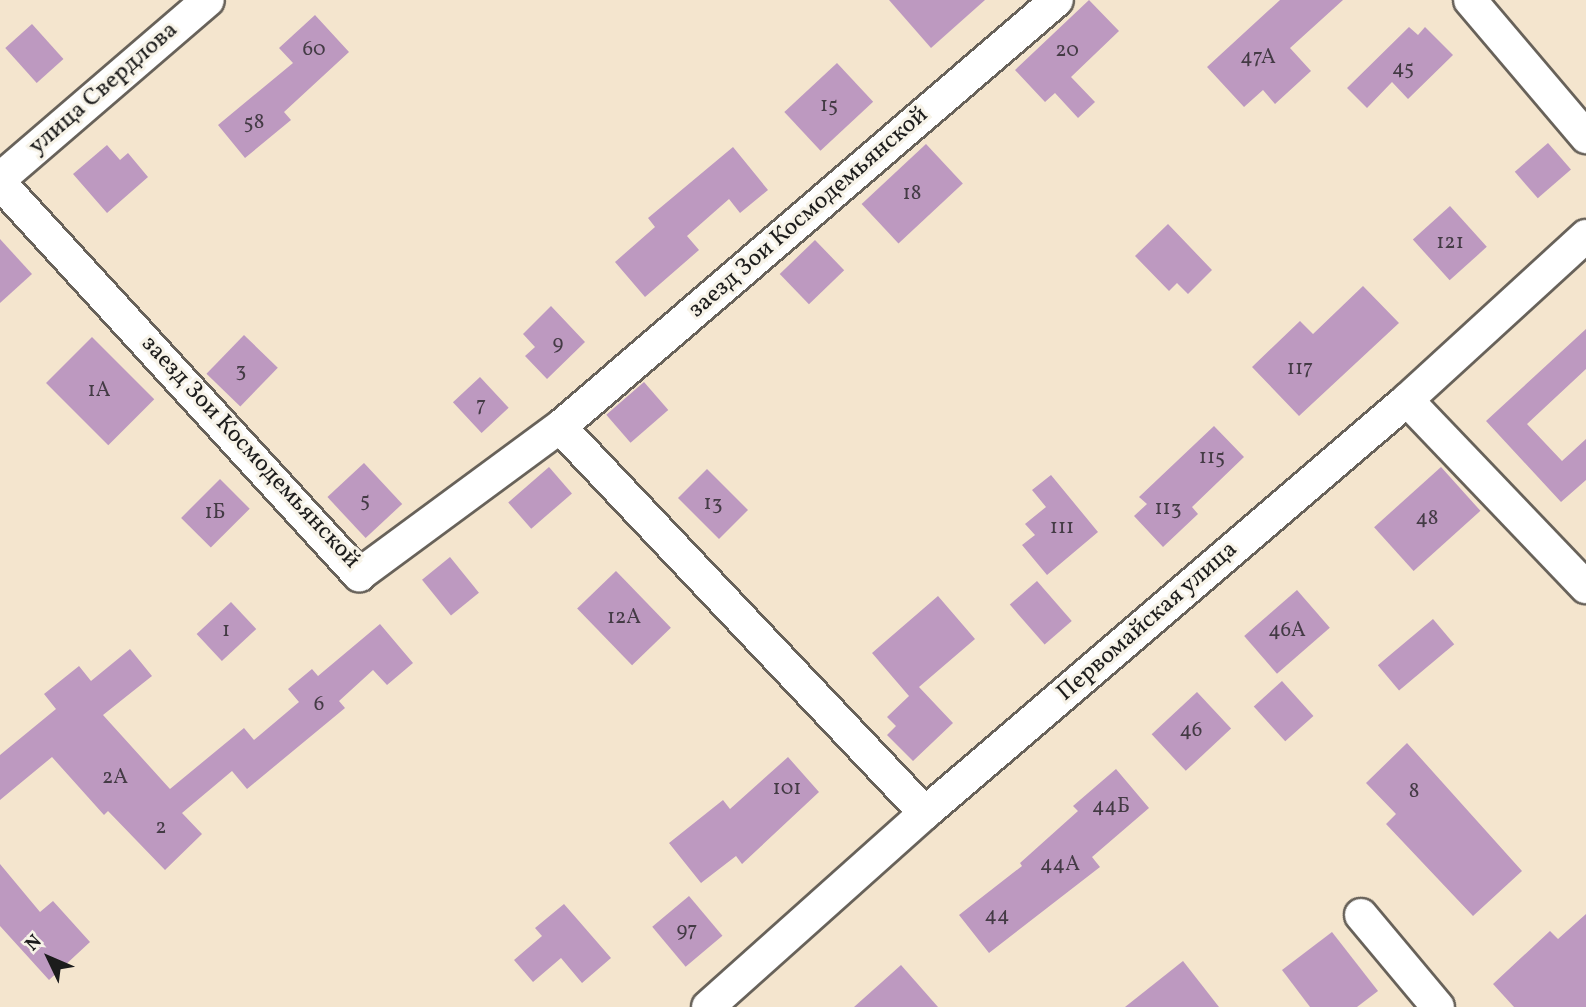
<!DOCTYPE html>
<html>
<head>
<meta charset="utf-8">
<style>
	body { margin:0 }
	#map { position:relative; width:1586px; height:1007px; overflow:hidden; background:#f4e5ce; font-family:Vollkorn,serif }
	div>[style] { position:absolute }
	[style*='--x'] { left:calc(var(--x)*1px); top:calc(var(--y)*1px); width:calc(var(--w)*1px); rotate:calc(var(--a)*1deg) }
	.building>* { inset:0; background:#bd99c0; transform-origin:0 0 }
	.roads { filter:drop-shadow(2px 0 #68625a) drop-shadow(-2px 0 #68625a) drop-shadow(0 2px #68625a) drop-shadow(0 -2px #68625a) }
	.street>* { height:32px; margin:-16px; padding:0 16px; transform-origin:16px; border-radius:16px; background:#fff }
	span { translate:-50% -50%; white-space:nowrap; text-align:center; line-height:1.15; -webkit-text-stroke:6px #f7f3e8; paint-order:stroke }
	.number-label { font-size:21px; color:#443b45 }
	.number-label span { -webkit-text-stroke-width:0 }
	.street-label { font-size:24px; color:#1c1c1c }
	.north { position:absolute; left:14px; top:923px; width:70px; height:70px; -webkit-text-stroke:5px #f7f3e8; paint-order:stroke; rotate:314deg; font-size:19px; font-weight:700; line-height:28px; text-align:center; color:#1c1c1c }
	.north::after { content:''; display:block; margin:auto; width:24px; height:32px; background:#1c1c1c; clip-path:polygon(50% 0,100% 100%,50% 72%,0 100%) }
</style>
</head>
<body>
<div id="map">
	<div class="building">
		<i style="clip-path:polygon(889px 0,985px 0,931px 48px)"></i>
		<i style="clip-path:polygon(1089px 0,1119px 31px,1071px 77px,1095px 102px,1078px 118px,1055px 93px,1045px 102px,1015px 70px)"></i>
		<i style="clip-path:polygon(1280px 0,1343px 0,1290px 48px,1311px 71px,1275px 104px,1263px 90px,1244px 107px,1207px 67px)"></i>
		<i style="clip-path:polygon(315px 15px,349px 52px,284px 112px,291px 120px,245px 158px,218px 125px,293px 63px,279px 48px)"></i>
		<i style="left:32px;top:24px;width:47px;height:36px;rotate:48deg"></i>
		<i style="clip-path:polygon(1409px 27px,1418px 35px,1425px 27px,1453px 55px,1408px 99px,1392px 82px,1367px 108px,1347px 88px)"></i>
		<i style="left:837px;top:63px;width:53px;height:72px;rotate:47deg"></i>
		<i style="left:1548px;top:143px;width:35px;height:44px;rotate:49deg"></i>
		<i style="left:926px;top:144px;width:54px;height:88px;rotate:47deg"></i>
		<i style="clip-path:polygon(107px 145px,120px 160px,128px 153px,148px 177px,107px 213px,73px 174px)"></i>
		<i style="clip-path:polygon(733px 147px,768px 190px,740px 213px,729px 199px,687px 236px,699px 250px,645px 297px,615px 262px,655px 227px,648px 218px)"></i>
		<i style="left:1450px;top:206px;width:55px;height:50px;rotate:48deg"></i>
		<i style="clip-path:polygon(1168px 224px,1212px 270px,1188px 294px,1177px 283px,1169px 291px,1135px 256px)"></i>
		<i style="clip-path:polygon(0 239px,32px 274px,0 303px)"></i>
		<i style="left:815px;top:240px;width:42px;height:49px;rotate:46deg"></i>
		<i style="clip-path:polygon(1363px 286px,1399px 323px,1299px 416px,1252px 367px,1300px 321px,1313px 334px)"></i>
		<i style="clip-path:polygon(551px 306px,585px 342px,547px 379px,525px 356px,535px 347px,523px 334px)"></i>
		<i style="clip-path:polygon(1586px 329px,1586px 369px,1527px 424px,1562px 461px,1586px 439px,1586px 480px,1561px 502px,1486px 421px)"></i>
		<i style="left:244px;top:335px;width:47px;height:54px;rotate:44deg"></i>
		<i style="left:92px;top:337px;width:88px;height:65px;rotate:45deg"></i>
		<i style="left:480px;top:377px;width:42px;height:37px;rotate:47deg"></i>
		<i style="left:644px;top:382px;width:37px;height:50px;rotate:49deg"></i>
		<i style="clip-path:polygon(1214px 426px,1244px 457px,1192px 507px,1198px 514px,1163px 547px,1134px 516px,1147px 504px,1139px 497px)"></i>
		<i style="left:364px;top:463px;width:56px;height:50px;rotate:47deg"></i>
		<i style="left:549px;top:467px;width:35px;height:54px;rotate:49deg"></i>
		<i style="left:1441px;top:467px;width:59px;height:90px;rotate:48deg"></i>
		<i style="left:707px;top:469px;width:58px;height:41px;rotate:45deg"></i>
		<i style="clip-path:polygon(1051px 475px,1098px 532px,1047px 575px,1022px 545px,1035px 535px,1025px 524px,1046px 507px,1032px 490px)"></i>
		<i style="left:220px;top:479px;width:42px;height:55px;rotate:45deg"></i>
		<i style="left:450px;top:557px;width:46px;height:36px;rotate:51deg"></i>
		<i style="left:616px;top:571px;width:79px;height:54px;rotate:46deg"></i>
		<i style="left:1037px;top:581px;width:53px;height:36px;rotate:49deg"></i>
		<i style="left:1297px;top:590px;width:50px;height:70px;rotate:49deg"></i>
		<i style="clip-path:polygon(938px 596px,975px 639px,919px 687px,953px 723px,913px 761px,887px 735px,896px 726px,887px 717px,909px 696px,872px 653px)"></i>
		<i style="left:231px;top:602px;width:37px;height:47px;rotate:47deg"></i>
		<i style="left:1433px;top:619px;width:33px;height:72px;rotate:50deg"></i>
		<i style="clip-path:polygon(380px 624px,413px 663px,387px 685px,373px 670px,339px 701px,345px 708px,247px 789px,232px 771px,182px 813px,202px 834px,165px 870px,108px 811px,104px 815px,52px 757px,0 800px,0 755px,56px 709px,44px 694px,79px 666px,91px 681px,130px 649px,152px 676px,103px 715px,170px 789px,244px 728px,254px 740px,299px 702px,288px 689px,312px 669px,318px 676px)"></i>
		<i style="left:1282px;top:681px;width:47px;height:38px;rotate:48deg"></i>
		<i style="left:1197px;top:692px;width:50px;height:62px;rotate:47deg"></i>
		<i style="clip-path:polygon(1407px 743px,1522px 871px,1473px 916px,1386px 824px,1396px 814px,1366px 783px)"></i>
		<i style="clip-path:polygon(788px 757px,819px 792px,742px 864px,736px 856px,701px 883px,669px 843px,723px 800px,730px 809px)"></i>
		<i style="clip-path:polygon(1116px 769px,1149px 808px,1092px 857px,1100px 867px,989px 953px,959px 915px,1022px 866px,1020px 863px,1078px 811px,1073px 806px)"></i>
		<i style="clip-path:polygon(0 864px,40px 912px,53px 901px,90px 942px,49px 980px,0 926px)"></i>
		<i style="left:689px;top:896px;width:52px;height:48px;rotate:50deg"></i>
		<i style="clip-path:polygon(564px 904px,611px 958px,582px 983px,561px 958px,533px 982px,514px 960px,542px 936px,535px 928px)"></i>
		<i style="clip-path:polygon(1586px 914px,1586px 1007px,1514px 1007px,1493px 984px,1550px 931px,1558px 939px)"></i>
		<i style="clip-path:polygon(1332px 932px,1378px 991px,1357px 1007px,1310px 1007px,1282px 970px)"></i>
		<i style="clip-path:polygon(1183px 961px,1219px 1007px,1125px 1007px)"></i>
		<i style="clip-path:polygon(901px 965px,938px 1007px,854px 1007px)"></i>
	</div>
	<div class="roads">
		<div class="street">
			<i style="--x:1470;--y:0;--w:180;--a:49.7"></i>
			<i style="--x:0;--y:179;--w:274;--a:-40.7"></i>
			<i style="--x:0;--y:183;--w:532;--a:47.52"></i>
			<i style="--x:359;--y:575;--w:250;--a:-36.4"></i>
			<i style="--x:560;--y:427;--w:655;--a:-40.67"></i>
			<i style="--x:1407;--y:400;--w:259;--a:46.3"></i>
			<i style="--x:560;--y:427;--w:531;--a:46.6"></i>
			<i style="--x:1361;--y:915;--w:120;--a:50.1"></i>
			<i style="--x:708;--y:1007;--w:291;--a:-41.8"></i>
			<i style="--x:925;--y:813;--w:635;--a:-40.59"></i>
			<i style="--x:1407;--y:400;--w:243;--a:-42.5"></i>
		</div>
	</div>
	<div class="number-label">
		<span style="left:314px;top:50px">60</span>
		<span style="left:1067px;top:51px">20</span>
		<span style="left:1258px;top:58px">47А</span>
		<span style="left:1403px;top:69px">45</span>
		<span style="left:829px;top:106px">15</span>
		<span style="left:254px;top:123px">58</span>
		<span style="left:912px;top:194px">18</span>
		<span style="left:1450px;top:243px">121</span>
		<span style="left:558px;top:344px">9</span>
		<span style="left:1300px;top:369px">117</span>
		<span style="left:241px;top:371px">3</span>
		<span style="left:99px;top:391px">1А</span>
		<span style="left:481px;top:406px">7</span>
		<span style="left:1212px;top:458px">115</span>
		<span style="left:365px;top:501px">5</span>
		<span style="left:713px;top:504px">13</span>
		<span style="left:1168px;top:509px">113</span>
		<span style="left:215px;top:513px">1Б</span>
		<span style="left:1427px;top:519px">48</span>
		<span style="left:1062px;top:528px">111</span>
		<span style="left:624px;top:618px">12А</span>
		<span style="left:226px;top:631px">1</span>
		<span style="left:1287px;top:631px">46А</span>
		<span style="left:319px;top:705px">6</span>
		<span style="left:1191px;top:731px">46</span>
		<span style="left:115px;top:778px">2А</span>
		<span style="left:787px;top:789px">101</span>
		<span style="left:1414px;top:792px">8</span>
		<span style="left:1111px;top:807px">44Б</span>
		<span style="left:161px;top:828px">2</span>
		<span style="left:1060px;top:865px">44А</span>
		<span style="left:997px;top:916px">44</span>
		<span style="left:687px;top:931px">97</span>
	</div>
	<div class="street-label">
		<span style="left:104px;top:89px;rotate:-41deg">улица Свердлова</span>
		<span style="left:809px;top:213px;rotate:-41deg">заезд Зои Космодемьянской</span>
		<span style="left:250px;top:453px;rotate:47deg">заезд Зои Космодемьянской</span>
		<span style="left:1148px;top:622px;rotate:-41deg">Первомайская улица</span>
	</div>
	<div class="north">N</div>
</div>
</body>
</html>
